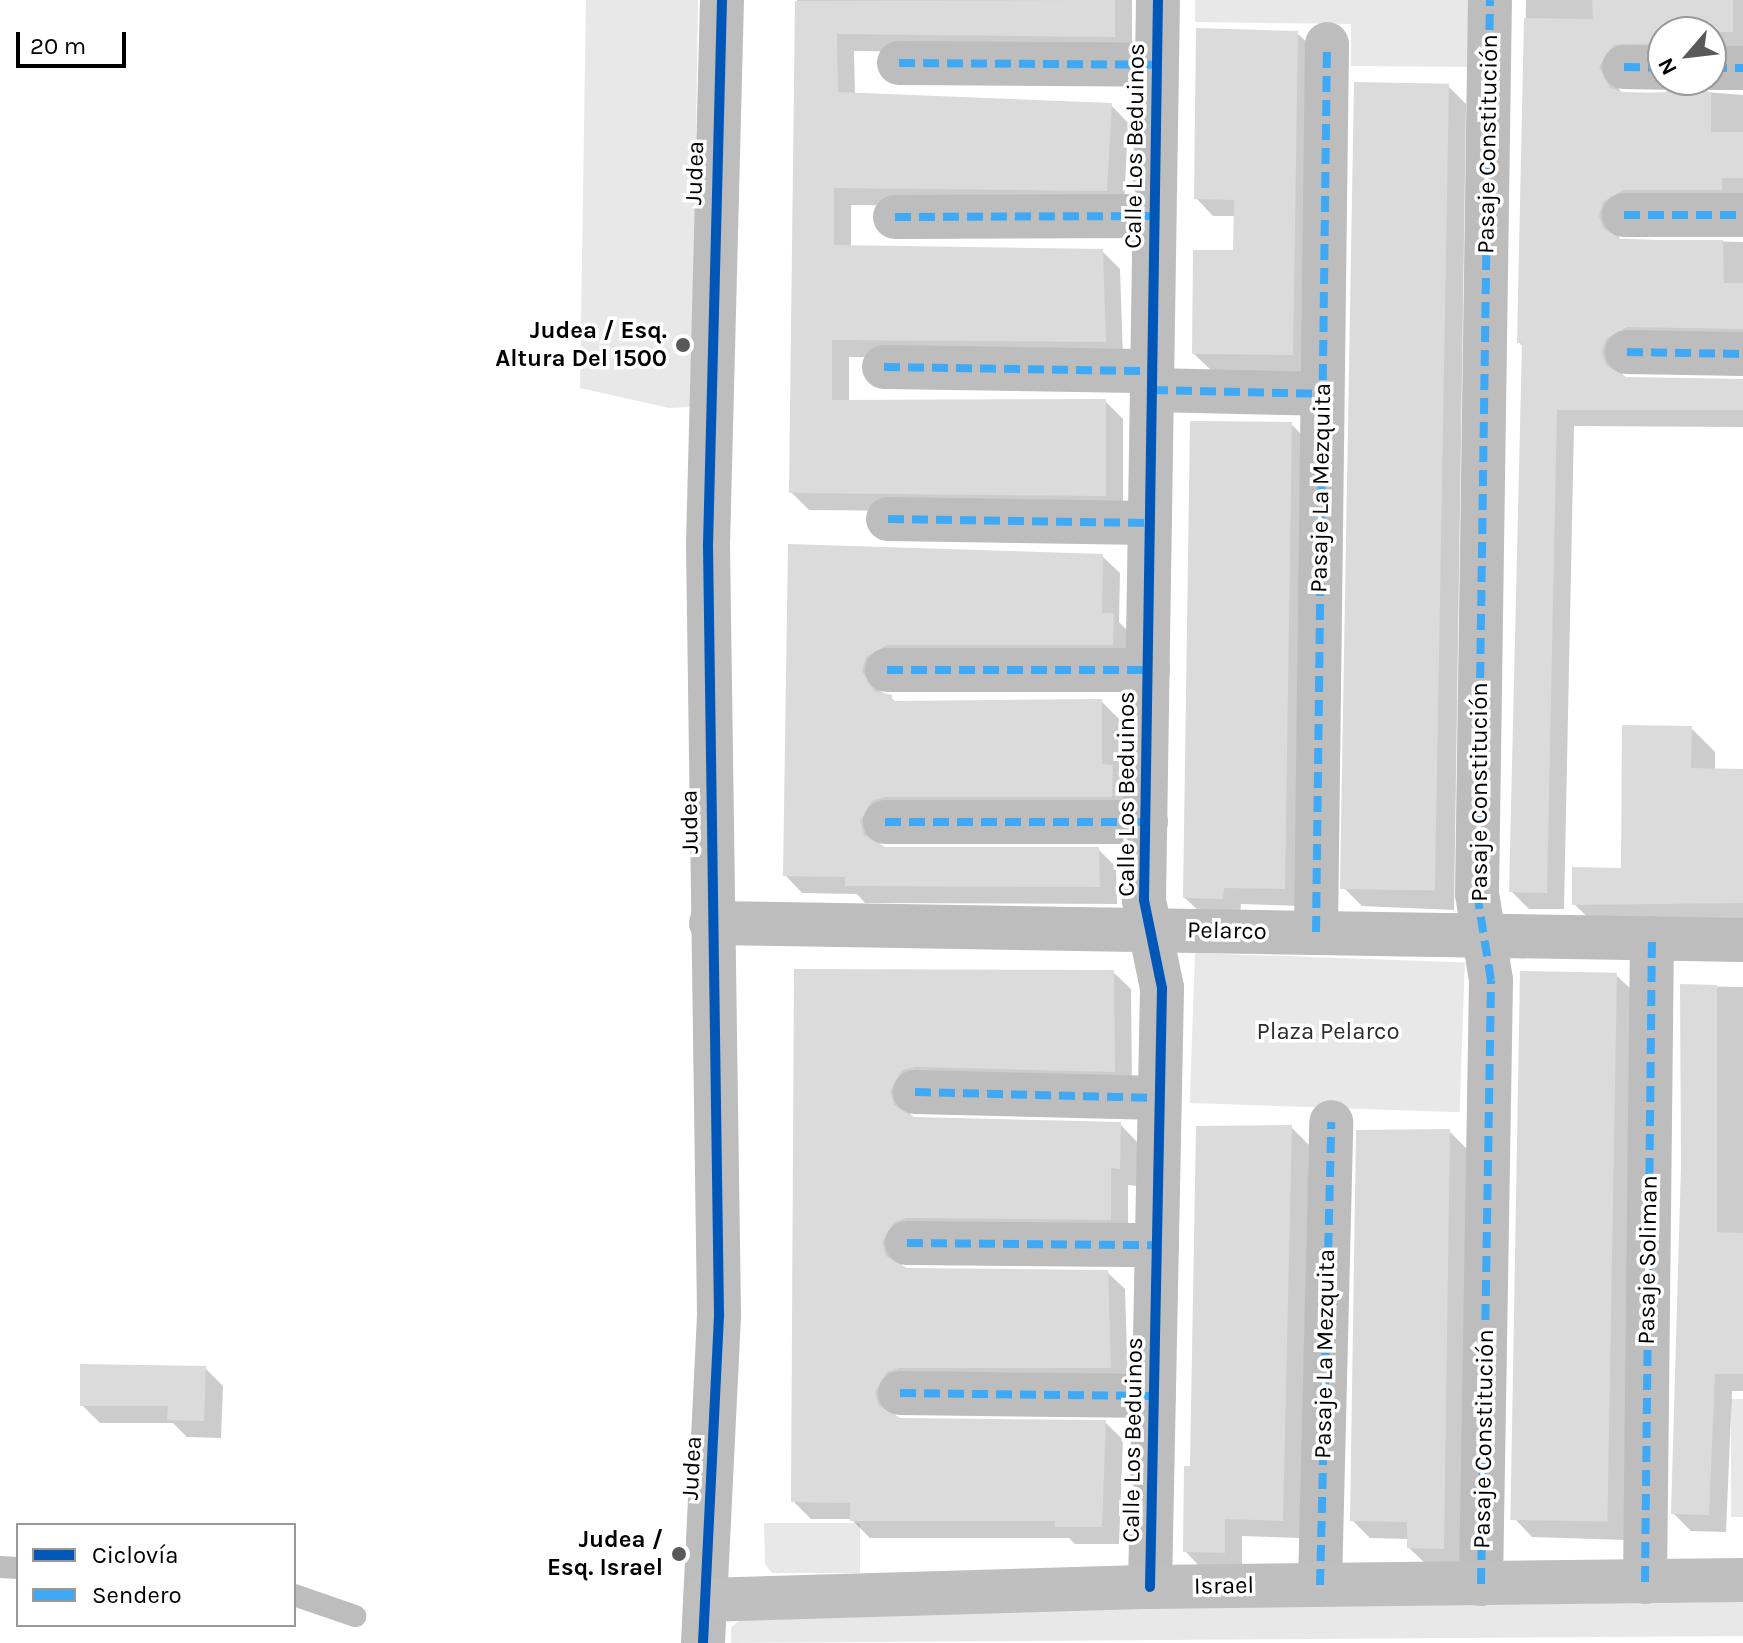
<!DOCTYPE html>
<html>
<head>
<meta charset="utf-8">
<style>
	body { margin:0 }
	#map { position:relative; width:1743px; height:1643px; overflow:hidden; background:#fff; font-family:Karla,sans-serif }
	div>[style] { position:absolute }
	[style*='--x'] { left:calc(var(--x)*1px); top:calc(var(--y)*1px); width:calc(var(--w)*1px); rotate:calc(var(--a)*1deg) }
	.green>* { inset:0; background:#e8e8e8; transform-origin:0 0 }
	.shadow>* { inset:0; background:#0003 }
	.building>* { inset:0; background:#dbdbdb; transform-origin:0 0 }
	.lane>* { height:22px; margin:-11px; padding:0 11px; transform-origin:11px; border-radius:11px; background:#bdbdbd }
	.street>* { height:44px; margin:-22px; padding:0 22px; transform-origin:22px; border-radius:22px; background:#bdbdbd }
	.secondary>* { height:44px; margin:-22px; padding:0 22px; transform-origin:22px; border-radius:22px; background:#bfbfbf }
	.quiet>* { height:8px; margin-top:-4px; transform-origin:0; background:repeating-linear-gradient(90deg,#3fa9f5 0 16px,transparent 0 24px) }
	.cycleway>* { height:10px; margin:-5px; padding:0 5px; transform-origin:5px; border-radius:5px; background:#0057b8 }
	.dots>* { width:22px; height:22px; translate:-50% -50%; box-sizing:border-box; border:4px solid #fff; border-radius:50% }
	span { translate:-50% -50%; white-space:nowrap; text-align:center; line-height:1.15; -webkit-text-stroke:7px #fff; paint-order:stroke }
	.street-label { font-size:24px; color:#000 }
	.poi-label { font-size:24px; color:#000; font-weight:700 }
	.right { translate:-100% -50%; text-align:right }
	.park-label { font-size:24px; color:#2c2c2c }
	.legend { position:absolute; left:16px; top:1523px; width:280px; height:104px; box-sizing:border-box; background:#fff; border:2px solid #999; margin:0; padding:10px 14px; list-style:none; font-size:24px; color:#000 }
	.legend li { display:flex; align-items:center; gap:16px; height:40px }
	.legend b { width:40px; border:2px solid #999 }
	.north { position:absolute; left:1647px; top:16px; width:80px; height:80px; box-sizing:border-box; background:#fff; border:2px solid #999; border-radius:50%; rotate:242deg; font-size:22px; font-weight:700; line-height:32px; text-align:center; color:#000 }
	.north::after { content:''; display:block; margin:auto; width:28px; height:36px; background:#595959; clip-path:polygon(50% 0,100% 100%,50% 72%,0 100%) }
	.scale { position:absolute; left:16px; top:32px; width:110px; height:36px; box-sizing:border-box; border:4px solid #000; border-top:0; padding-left:10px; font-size:24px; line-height:28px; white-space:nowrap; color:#000; -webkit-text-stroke:6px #fff; paint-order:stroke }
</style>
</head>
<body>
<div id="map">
	<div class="green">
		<i style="clip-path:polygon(586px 0,698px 0,692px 407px,669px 408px,580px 388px)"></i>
		<i style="clip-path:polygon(1195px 0,1479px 0,1478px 67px,1351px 66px,1351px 24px,1195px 22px)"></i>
		<i style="left:1195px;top:953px;width:270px;height:150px;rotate:2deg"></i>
		<i style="left:1731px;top:1399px;width:12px;height:118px"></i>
		<i style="clip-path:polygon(764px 1523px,860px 1523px,860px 1573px,772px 1573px,765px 1564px)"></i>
		<i style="clip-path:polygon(1743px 1593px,1743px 1636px,731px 1643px,731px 1627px,743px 1618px)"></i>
	</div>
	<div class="shadow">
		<i style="clip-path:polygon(797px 0,1132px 0,1132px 54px,854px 51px,855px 95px,1111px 105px,1128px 123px,1124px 208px,851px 205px,851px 247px,1102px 251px,1120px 269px,1123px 359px,849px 357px,849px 402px,1105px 401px,1123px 419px,1123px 513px,809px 510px,791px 492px)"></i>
		<i style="clip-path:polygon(1526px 0,1743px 0,1743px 61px,1711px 72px,1711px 32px,1663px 32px,1663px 63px,1616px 84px,1622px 94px,1675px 92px,1684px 80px,1692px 80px,1704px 92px,1743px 95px,1743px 207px,1620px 220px,1619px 239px,1743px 242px,1743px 346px,1619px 369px,1626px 379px,1743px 381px,1743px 427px,1574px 426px,1564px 909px,1529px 909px,1511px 891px,1524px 348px,1519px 342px)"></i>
		<i style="clip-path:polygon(1297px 33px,1315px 50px,1310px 372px,1212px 371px,1194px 354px,1235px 252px,1236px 216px,1213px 216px,1196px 198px)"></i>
		<i style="clip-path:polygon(1448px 86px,1466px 104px,1454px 910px,1362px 906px,1344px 888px)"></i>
		<i style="clip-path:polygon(1291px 424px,1309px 442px,1302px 906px,1241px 904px,1240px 916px,1203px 915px,1185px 898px)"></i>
		<i style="clip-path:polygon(790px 546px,1102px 556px,1120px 573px,1119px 622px,1130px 633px,1130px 662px,883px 674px,879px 690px,898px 703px,1101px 701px,1119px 719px,1119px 774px,1130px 784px,1129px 814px,877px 840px,884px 849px,1098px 849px,1116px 867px,1117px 904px,865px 903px,857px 894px,802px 893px,785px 875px)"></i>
		<i style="clip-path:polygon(1691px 728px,1715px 752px,1715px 770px,1743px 771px,1743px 928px,1599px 928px,1574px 904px,1623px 870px)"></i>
		<i style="clip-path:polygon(796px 971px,1113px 972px,1131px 989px,1132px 1089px,907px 1109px,914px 1119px,1120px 1124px,1137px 1142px,1137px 1186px,1128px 1185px,1128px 1237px,899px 1261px,906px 1270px,1107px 1272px,1125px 1289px,1128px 1385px,892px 1411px,899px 1420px,1105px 1422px,1123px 1440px,1119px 1544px,1075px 1544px,1069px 1538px,870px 1538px,851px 1519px,811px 1519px,793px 1501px)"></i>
		<i style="clip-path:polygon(1616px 975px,1634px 992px,1626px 1540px,1532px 1537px,1515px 1519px)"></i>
		<i style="clip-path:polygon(1682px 986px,1743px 987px,1743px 1391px,1732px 1391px,1726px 1532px,1691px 1531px,1673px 1513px,1683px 1166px)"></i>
		<i style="clip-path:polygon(1291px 1127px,1309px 1145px,1300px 1538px,1242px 1536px,1242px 1570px,1202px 1569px,1185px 1551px)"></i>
		<i style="clip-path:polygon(1449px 1131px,1467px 1149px,1461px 1566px,1427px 1565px,1409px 1548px,1409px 1539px,1370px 1538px,1352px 1520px)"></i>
		<i style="clip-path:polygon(205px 1368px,223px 1386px,221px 1438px,187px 1437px,173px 1423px,100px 1423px,82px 1405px)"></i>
	</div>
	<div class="building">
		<i style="clip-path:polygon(1115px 0,1115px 37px,837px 34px,838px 92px,1112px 103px,1107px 191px,834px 188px,834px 245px,1103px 249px,1106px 342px,832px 340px,832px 400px,1106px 399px,1106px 496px,789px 493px,795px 1px)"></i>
		<i style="clip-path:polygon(1592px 0,1733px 0,1733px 32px,1663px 32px,1663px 43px,1613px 45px,1599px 67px,1610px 88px,1623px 92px,1663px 93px,1689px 80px,1711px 93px,1711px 132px,1743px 132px,1743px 178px,1722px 178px,1722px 190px,1623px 190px,1603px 202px,1599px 216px,1603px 228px,1623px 240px,1723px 240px,1724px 283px,1743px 283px,1743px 329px,1627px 327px,1606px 339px,1602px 352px,1606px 365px,1626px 377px,1743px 379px,1743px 410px,1557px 410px,1547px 893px,1509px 892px,1522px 343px,1517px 343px,1524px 18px,1593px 19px)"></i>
		<i style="clip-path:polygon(1196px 28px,1298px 31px,1293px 355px,1192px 354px,1193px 250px,1233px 250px,1234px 200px,1194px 199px)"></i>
		<i style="left:1354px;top:82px;width:95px;height:807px;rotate:1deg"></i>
		<i style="clip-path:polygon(1190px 421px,1292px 422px,1285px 889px,1224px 888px,1223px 899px,1183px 898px)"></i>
		<i style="clip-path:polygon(788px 544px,1103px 554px,1102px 613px,1114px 613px,1113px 645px,887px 645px,866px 657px,862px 671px,874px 691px,892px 695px,892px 701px,1102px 699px,1102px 764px,1113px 765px,1112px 797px,885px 797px,872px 801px,860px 821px,864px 835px,885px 847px,1099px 847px,1100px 887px,845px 886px,845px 877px,783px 876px)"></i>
		<i style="clip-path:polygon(1622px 725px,1692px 726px,1691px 768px,1743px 769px,1743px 903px,1572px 905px,1572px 867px,1621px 868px)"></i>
		<i style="clip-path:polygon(794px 969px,1114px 970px,1115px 1072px,916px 1067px,902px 1070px,890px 1091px,894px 1105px,914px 1117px,1121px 1122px,1120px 1169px,1111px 1168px,1111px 1220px,907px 1218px,894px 1222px,882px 1242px,886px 1256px,907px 1268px,1108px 1270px,1111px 1368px,900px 1368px,887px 1372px,875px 1392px,879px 1406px,900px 1418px,1106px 1420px,1102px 1527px,1055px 1527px,1055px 1521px,850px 1521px,850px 1503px,791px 1502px)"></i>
		<i style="left:1520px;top:971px;width:97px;height:549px;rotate:1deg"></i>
		<i style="clip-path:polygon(1680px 984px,1717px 985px,1717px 1232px,1743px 1233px,1743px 1374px,1715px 1374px,1709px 1515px,1671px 1514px,1681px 1166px)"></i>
		<i style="clip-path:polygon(1292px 1125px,1283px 1521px,1225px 1519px,1225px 1553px,1183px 1552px,1184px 1466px,1190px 1466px,1196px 1126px)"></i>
		<i style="clip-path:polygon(1450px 1129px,1444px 1549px,1407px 1548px,1407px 1522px,1350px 1521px,1356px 1130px)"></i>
		<i style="clip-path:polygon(80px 1364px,206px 1366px,204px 1421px,167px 1420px,168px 1406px,80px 1406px)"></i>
	</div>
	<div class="lane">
		<i style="--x:0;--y:1567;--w:18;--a:3"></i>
		<i style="--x:294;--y:1595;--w:65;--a:19"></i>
	</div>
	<div class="street">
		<i style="--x:899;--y:63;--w:257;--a:0.4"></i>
		<i style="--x:1624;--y:67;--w:39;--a:1"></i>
		<i style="--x:1711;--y:68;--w:32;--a:0"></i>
		<i style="--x:1624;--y:215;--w:119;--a:0"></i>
		<i style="--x:895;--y:217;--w:259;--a:-0.2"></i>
		<i style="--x:1627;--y:352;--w:116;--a:1"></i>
		<i style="--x:884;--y:367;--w:268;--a:0.9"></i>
		<i style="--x:1152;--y:390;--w:170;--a:1.3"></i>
		<i style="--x:888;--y:519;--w:262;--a:0.9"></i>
		<i style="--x:887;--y:670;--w:261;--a:0"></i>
		<i style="--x:885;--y:822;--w:261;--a:0"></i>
		<i style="--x:711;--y:923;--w:1032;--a:0.94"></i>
		<i style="--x:1316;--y:932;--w:888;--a:-89.29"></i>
		<i style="--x:915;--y:1092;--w:244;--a:1.4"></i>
		<i style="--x:907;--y:1243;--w:250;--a:0.5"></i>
		<i style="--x:900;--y:1393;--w:254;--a:0.7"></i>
		<i style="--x:1645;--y:1582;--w:644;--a:-89.38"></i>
		<i style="--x:1481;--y:1584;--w:604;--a:-89.05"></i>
		<i style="--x:1491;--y:980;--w:87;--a:-99.2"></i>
		<i style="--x:1477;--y:894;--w:894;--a:-89.17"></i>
		<i style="--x:1320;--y:1585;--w:463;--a:-88.6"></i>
		<i style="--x:1150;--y:1587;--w:599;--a:-88.85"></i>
		<i style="--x:1162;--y:988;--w:90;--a:-101.6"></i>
		<i style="--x:1144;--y:900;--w:900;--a:-89.11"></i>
		<i style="--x:703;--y:1643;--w:329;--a:-87.2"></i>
		<i style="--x:719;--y:1314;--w:769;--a:-90.82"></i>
		<i style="--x:708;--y:545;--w:545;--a:-88.53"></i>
	</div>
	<div class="secondary">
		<i style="--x:705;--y:1600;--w:445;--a:-1.7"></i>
		<i style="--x:1150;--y:1587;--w:593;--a:-0.68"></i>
	</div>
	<div class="quiet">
		<i style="--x:899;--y:63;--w:257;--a:0.4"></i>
		<i style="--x:1624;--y:67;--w:39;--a:1"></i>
		<i style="--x:1711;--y:68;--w:32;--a:0"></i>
		<i style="--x:1624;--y:215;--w:119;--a:0"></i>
		<i style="--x:895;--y:217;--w:259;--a:-0.2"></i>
		<i style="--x:1627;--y:352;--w:116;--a:1"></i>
		<i style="--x:884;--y:367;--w:268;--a:0.9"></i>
		<i style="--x:1152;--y:390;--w:170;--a:1.3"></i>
		<i style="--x:888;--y:519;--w:262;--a:0.9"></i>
		<i style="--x:887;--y:670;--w:261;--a:0"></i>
		<i style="--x:885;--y:822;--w:261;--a:0"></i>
		<i style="--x:1316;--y:932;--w:888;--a:-89.29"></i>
		<i style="--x:915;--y:1092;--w:244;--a:1.4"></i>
		<i style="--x:907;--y:1243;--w:250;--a:0.5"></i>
		<i style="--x:900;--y:1393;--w:254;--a:0.7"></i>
		<i style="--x:1645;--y:1582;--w:644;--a:-89.38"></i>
		<i style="--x:1481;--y:1584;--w:604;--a:-89.05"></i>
		<i style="--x:1491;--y:980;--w:87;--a:-99.2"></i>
		<i style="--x:1477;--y:894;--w:894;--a:-89.17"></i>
		<i style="--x:1320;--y:1585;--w:463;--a:-88.6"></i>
	</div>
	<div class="cycleway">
		<i style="--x:1150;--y:1587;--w:599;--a:-88.85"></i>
		<i style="--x:1162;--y:988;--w:90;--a:-101.6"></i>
		<i style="--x:1144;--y:900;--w:900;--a:-89.11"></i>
		<i style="--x:703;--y:1643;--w:329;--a:-87.2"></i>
		<i style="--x:719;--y:1314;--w:769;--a:-90.82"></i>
		<i style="--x:708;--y:545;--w:545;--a:-88.53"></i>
	</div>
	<div class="dots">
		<i style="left:683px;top:345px;background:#595959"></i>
		<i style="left:679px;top:1554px;background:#595959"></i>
	</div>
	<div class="street-label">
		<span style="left:1488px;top:144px;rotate:-89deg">Pasaje Constitución</span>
		<span style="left:1135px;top:146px;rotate:-89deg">Calle Los Beduinos</span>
		<span style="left:695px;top:173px;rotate:-88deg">Judea</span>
		<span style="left:1321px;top:488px;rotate:-89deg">Pasaje La Mezquita</span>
		<span style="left:1480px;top:792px;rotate:-90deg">Pasaje Constitución</span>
		<span style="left:1127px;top:794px;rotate:-90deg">Calle Los Beduinos</span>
		<span style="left:690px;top:822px;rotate:-91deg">Judea</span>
		<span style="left:1227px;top:931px;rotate:1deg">Pelarco</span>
		<span style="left:1648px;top:1260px;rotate:-89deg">Pasaje Soliman</span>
		<span style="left:1325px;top:1354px;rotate:-89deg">Pasaje La Mezquita</span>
		<span style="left:1484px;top:1439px;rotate:-89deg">Pasaje Constitución</span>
		<span style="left:1133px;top:1440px;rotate:-89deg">Calle Los Beduinos</span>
		<span style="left:692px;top:1468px;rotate:-87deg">Judea</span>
		<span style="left:1224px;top:1586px;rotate:-1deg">Israel</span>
	</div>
	<div class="poi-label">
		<span class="right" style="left:667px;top:345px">Judea / Esq.<br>Altura Del 1500</span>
		<span class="right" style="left:663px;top:1554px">Judea /<br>Esq. Israel</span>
	</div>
	<div class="park-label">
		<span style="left:1328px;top:1032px">Plaza Pelarco</span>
	</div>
	<ul class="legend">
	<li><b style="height:10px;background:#0057b8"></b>Ciclovía</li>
	<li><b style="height:10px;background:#3fa9f5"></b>Sendero</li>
	</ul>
	<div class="north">N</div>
	<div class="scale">20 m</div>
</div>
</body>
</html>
